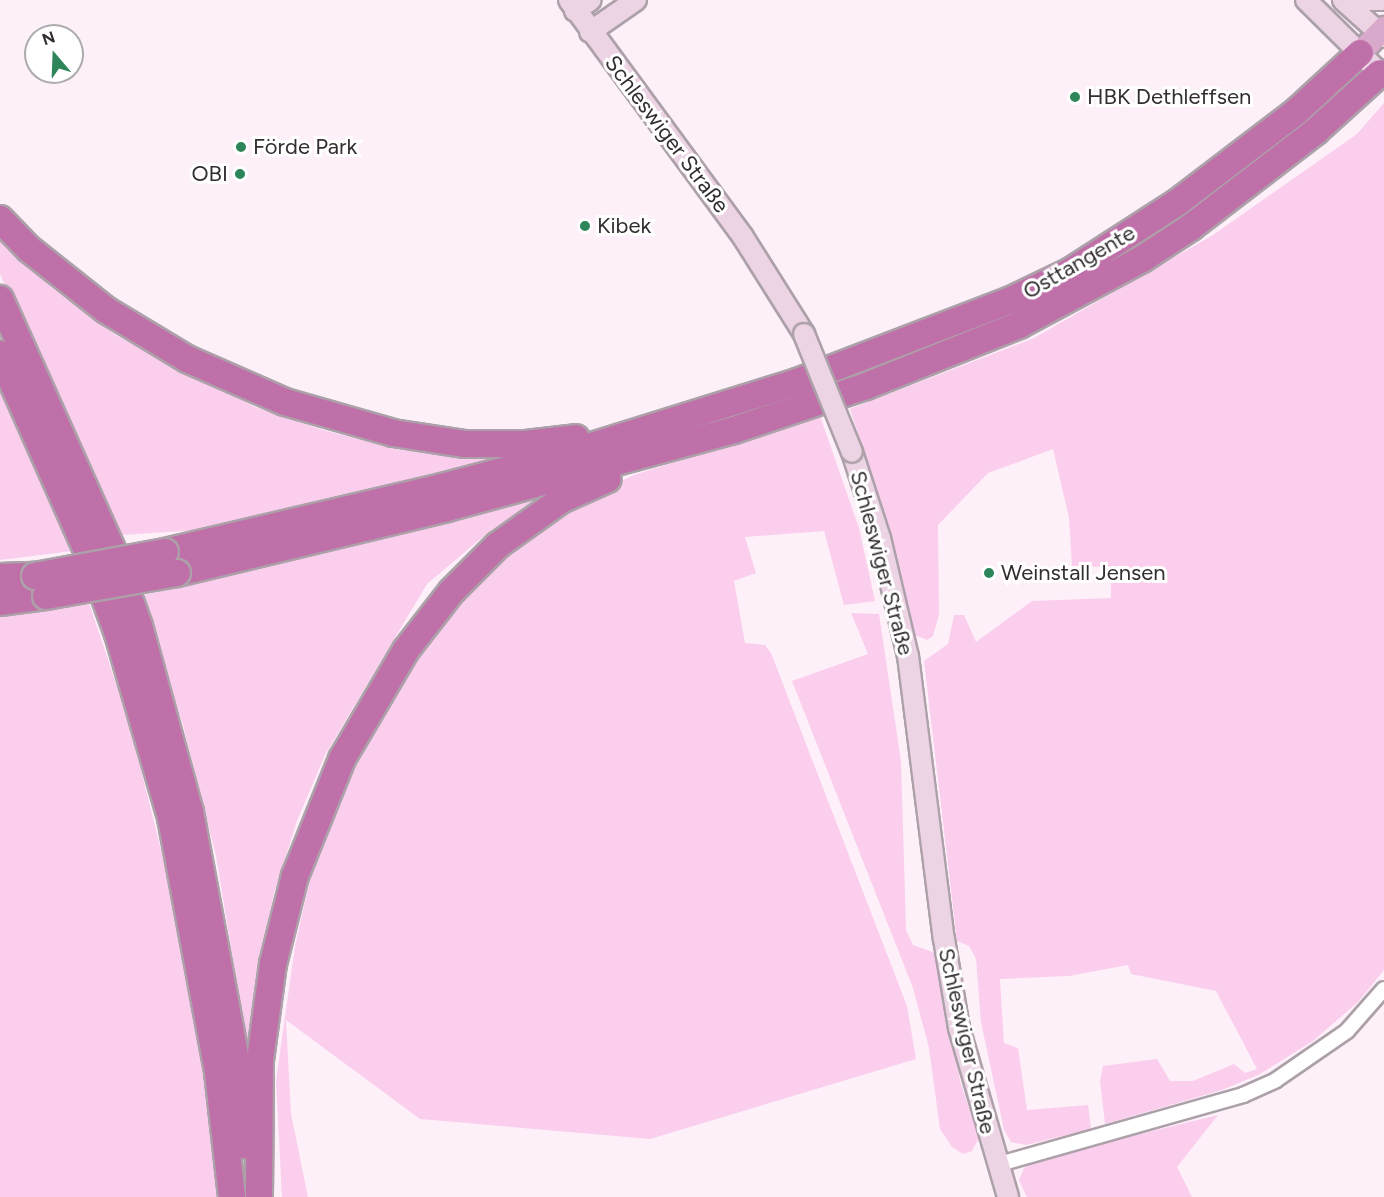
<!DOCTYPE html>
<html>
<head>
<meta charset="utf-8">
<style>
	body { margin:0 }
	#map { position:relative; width:1384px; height:1197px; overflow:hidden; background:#fdf0f9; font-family:Figtree,sans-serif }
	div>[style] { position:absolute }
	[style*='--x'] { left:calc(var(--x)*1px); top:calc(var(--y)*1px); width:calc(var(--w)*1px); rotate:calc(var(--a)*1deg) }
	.green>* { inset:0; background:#fbceed }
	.roads { filter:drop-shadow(2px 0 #ada1a9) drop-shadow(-2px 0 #ada1a9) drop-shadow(0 2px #ada1a9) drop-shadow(0 -2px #ada1a9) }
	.street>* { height:14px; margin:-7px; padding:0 7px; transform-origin:7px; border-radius:7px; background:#fff }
	.secondary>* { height:20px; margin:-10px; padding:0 10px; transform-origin:10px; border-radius:10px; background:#ecd4e5 }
	.primary>* { height:22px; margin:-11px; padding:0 11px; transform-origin:11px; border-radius:11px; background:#d9a9cb }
	.highway>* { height:26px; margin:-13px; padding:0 13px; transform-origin:13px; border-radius:13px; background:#bf70a9 }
	.bridges { filter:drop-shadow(2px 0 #ada1a9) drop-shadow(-2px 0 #ada1a9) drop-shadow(0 2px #ada1a9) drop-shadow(0 -2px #ada1a9) }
	.secondary-bridge>* { height:20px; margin:-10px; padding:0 10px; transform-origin:10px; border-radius:10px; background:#ecd4e5 }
	.highway-bridge>* { height:26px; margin:-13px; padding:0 13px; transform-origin:13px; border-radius:13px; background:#bf70a9 }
	.dots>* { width:16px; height:16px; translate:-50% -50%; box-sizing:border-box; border:3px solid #fff; border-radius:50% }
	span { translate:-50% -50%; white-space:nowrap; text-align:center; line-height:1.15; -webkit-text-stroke:6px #fff; paint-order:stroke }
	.poi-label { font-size:22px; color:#322d31 }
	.left { translate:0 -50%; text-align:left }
	.right { translate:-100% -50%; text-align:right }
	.street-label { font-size:22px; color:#322d31 }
	.north { position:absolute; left:24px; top:24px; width:60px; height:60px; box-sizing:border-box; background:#fff; border:2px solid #adabad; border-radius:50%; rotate:341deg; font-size:16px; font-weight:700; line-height:24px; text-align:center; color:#322d31 }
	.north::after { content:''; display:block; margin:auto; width:21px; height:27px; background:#2e855a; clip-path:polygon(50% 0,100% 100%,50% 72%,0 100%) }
</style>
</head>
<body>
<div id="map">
	<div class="green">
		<i style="clip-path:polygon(1384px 103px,1384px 970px,1358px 1002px,1313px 1041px,1260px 1074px,1222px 1090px,1105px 1124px,1100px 1081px,1103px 1066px,1157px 1059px,1170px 1081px,1193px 1081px,1234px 1064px,1245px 1073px,1257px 1069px,1216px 991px,1131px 974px,1128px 965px,1069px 976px,1000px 979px,1004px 1043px,1018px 1048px,1027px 1110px,1088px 1105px,1091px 1129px,1026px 1145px,1011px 1142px,1004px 1130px,981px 1022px,976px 959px,969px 946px,957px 941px,924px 661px,948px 644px,954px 615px,964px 615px,976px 642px,1032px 601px,1111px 598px,1111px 567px,1072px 566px,1069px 518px,1053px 449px,988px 473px,938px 525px,939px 615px,933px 636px,927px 640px,915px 635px,887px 522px,850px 409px,1034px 338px,1213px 235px,1357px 134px)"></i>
		<i style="clip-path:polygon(0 235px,52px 288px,117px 336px,255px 407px,323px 430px,400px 450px,514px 457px,198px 530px,121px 535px,0 274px)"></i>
		<i style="clip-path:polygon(0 390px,46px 494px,72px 551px,0 560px)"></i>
		<i style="clip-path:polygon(820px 416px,859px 528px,875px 601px,844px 605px,824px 531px,745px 537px,756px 573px,734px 581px,745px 643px,765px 645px,771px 653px,907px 1006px,916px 1059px,650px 1139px,420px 1119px,286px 1020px,291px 1114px,308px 1197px,282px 1197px,276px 1081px,295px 946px,314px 861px,347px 783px,422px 648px,472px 582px,566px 507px,634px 475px)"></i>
		<i style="clip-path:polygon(555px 492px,491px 530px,427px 584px,325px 755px,297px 821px,274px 893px,256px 985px,249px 1058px,216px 856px,183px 725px,143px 604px,145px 595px)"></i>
		<i style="clip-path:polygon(88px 600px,129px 722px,181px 930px,215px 1141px,217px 1197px,0 1197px,0 612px)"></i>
		<i style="clip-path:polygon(851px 613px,879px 614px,901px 761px,906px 930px,913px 945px,938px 954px,960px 1081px,979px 1138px,972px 1151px,963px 1154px,952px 1147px,940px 1129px,929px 1048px,913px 988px,792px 681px,868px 654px)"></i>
		<i style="clip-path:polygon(1218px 1115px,1177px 1167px,1192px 1197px,1027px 1197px,1019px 1180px,1024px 1168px,1038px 1159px)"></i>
	</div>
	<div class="roads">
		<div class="street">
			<i style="--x:996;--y:1165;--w:257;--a:-15.8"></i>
			<i style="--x:1243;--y:1095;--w:36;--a:-24"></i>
			<i style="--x:1276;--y:1080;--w:86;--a:-34.6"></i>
			<i style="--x:1347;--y:1031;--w:56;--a:-48.6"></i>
		</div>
		<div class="secondary">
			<i style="--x:569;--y:0;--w:294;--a:53.7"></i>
			<i style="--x:743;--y:237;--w:115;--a:57.8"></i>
			<i style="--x:1306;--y:0;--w:104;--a:44.6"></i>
			<i style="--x:1343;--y:0;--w:55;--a:42.1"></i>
			<i style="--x:1356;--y:0;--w:26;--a:0"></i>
			<i style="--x:575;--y:11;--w:19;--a:-35"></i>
			<i style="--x:590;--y:32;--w:56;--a:-34.8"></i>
			<i style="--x:852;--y:452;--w:90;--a:72"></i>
			<i style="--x:880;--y:538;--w:121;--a:76.7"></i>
			<i style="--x:908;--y:656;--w:285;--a:82.8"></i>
			<i style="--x:944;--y:939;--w:90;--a:80.4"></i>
			<i style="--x:959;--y:1028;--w:176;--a:73.8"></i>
		</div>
		<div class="primary">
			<i style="--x:1360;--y:53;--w:35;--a:-46"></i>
		</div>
		<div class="highway">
			<i style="--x:0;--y:219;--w:42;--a:46"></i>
			<i style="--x:29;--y:249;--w:98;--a:38.4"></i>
			<i style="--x:106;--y:310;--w:95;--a:31.2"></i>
			<i style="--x:187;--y:359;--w:107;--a:23.7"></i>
			<i style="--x:285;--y:402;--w:112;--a:16"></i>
			<i style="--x:393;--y:433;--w:73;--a:8.7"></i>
			<i style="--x:465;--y:444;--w:61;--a:0"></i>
			<i style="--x:526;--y:444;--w:50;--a:-6.8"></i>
			<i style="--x:0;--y:299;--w:272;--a:65.9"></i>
			<i style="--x:111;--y:547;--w:84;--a:70.5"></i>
			<i style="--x:139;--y:626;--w:193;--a:74.7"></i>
			<i style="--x:190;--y:812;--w:257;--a:79.5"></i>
			<i style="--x:237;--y:1065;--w:81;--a:83.7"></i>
			<i style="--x:0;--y:354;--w:222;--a:66.1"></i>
			<i style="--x:90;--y:557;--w:82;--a:70"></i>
			<i style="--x:118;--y:634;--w:191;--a:73.9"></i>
			<i style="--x:171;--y:818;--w:258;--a:79.5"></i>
			<i style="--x:218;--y:1072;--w:126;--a:83.6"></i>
			<i style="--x:165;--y:552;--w:285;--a:-13.2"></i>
			<i style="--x:442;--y:487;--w:128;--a:-14.9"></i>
			<i style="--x:566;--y:454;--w:242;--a:-17.3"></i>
			<i style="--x:797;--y:382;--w:229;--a:-21"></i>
			<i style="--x:1011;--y:300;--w:67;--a:-25.8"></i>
			<i style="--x:1071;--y:271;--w:127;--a:-32.8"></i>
			<i style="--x:1178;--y:202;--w:148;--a:-37.3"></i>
			<i style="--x:1296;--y:112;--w:87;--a:-42.7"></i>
			<i style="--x:177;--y:573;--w:278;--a:-13.5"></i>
			<i style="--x:447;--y:508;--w:297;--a:-15.2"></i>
			<i style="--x:734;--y:430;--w:139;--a:-18.4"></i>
			<i style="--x:866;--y:386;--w:165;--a:-21.7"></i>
			<i style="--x:1019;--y:325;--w:140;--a:-28.2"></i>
			<i style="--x:1142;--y:259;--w:59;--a:-33.1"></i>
			<i style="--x:1191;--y:227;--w:158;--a:-37.5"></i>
			<i style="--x:1316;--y:131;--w:86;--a:-42.2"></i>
			<i style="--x:0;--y:577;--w:35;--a:-2"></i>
			<i style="--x:0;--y:602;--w:46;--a:-7.4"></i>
			<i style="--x:259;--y:1197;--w:137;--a:-89.6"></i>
			<i style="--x:260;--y:1060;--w:97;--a:-82.3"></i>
			<i style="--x:273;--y:964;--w:91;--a:-76"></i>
			<i style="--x:295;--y:876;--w:126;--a:-68.1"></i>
			<i style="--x:342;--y:759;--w:126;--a:-59.6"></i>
			<i style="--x:406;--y:650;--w:75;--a:-52.1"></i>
			<i style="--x:452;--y:591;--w:65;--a:-45"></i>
			<i style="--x:498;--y:545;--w:77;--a:-35.5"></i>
			<i style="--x:561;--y:500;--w:51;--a:-24.1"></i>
		</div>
	</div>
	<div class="bridges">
		<div class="secondary-bridge">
			<i style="--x:804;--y:334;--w:127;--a:67.9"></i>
		</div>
		<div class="highway-bridge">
			<i style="--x:35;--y:576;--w:132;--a:-10.5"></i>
			<i style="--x:46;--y:596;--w:133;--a:-10"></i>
		</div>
	</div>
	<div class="dots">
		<i style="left:1075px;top:97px;background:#2e855a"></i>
		<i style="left:241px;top:147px;background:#2e855a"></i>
		<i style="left:240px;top:174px;background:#2e855a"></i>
		<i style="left:585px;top:226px;background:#2e855a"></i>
		<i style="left:989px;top:573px;background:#2e855a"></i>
	</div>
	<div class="poi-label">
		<span class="left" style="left:1087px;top:97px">HBK Dethleffsen</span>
		<span class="left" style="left:253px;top:147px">Förde Park</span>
		<span class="right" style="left:228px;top:174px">OBI</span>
		<span class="left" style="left:597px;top:226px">Kibek</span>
		<span class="left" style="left:1001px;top:573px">Weinstall Jensen</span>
	</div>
	<div class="street-label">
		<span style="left:667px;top:134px;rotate:53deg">Schleswiger Straße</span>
		<span style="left:1079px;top:262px;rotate:-30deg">Osttangente</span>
		<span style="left:882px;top:563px;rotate:75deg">Schleswiger Straße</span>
		<span style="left:967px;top:1041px;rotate:77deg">Schleswiger Straße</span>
	</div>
	<div class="north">N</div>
</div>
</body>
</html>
